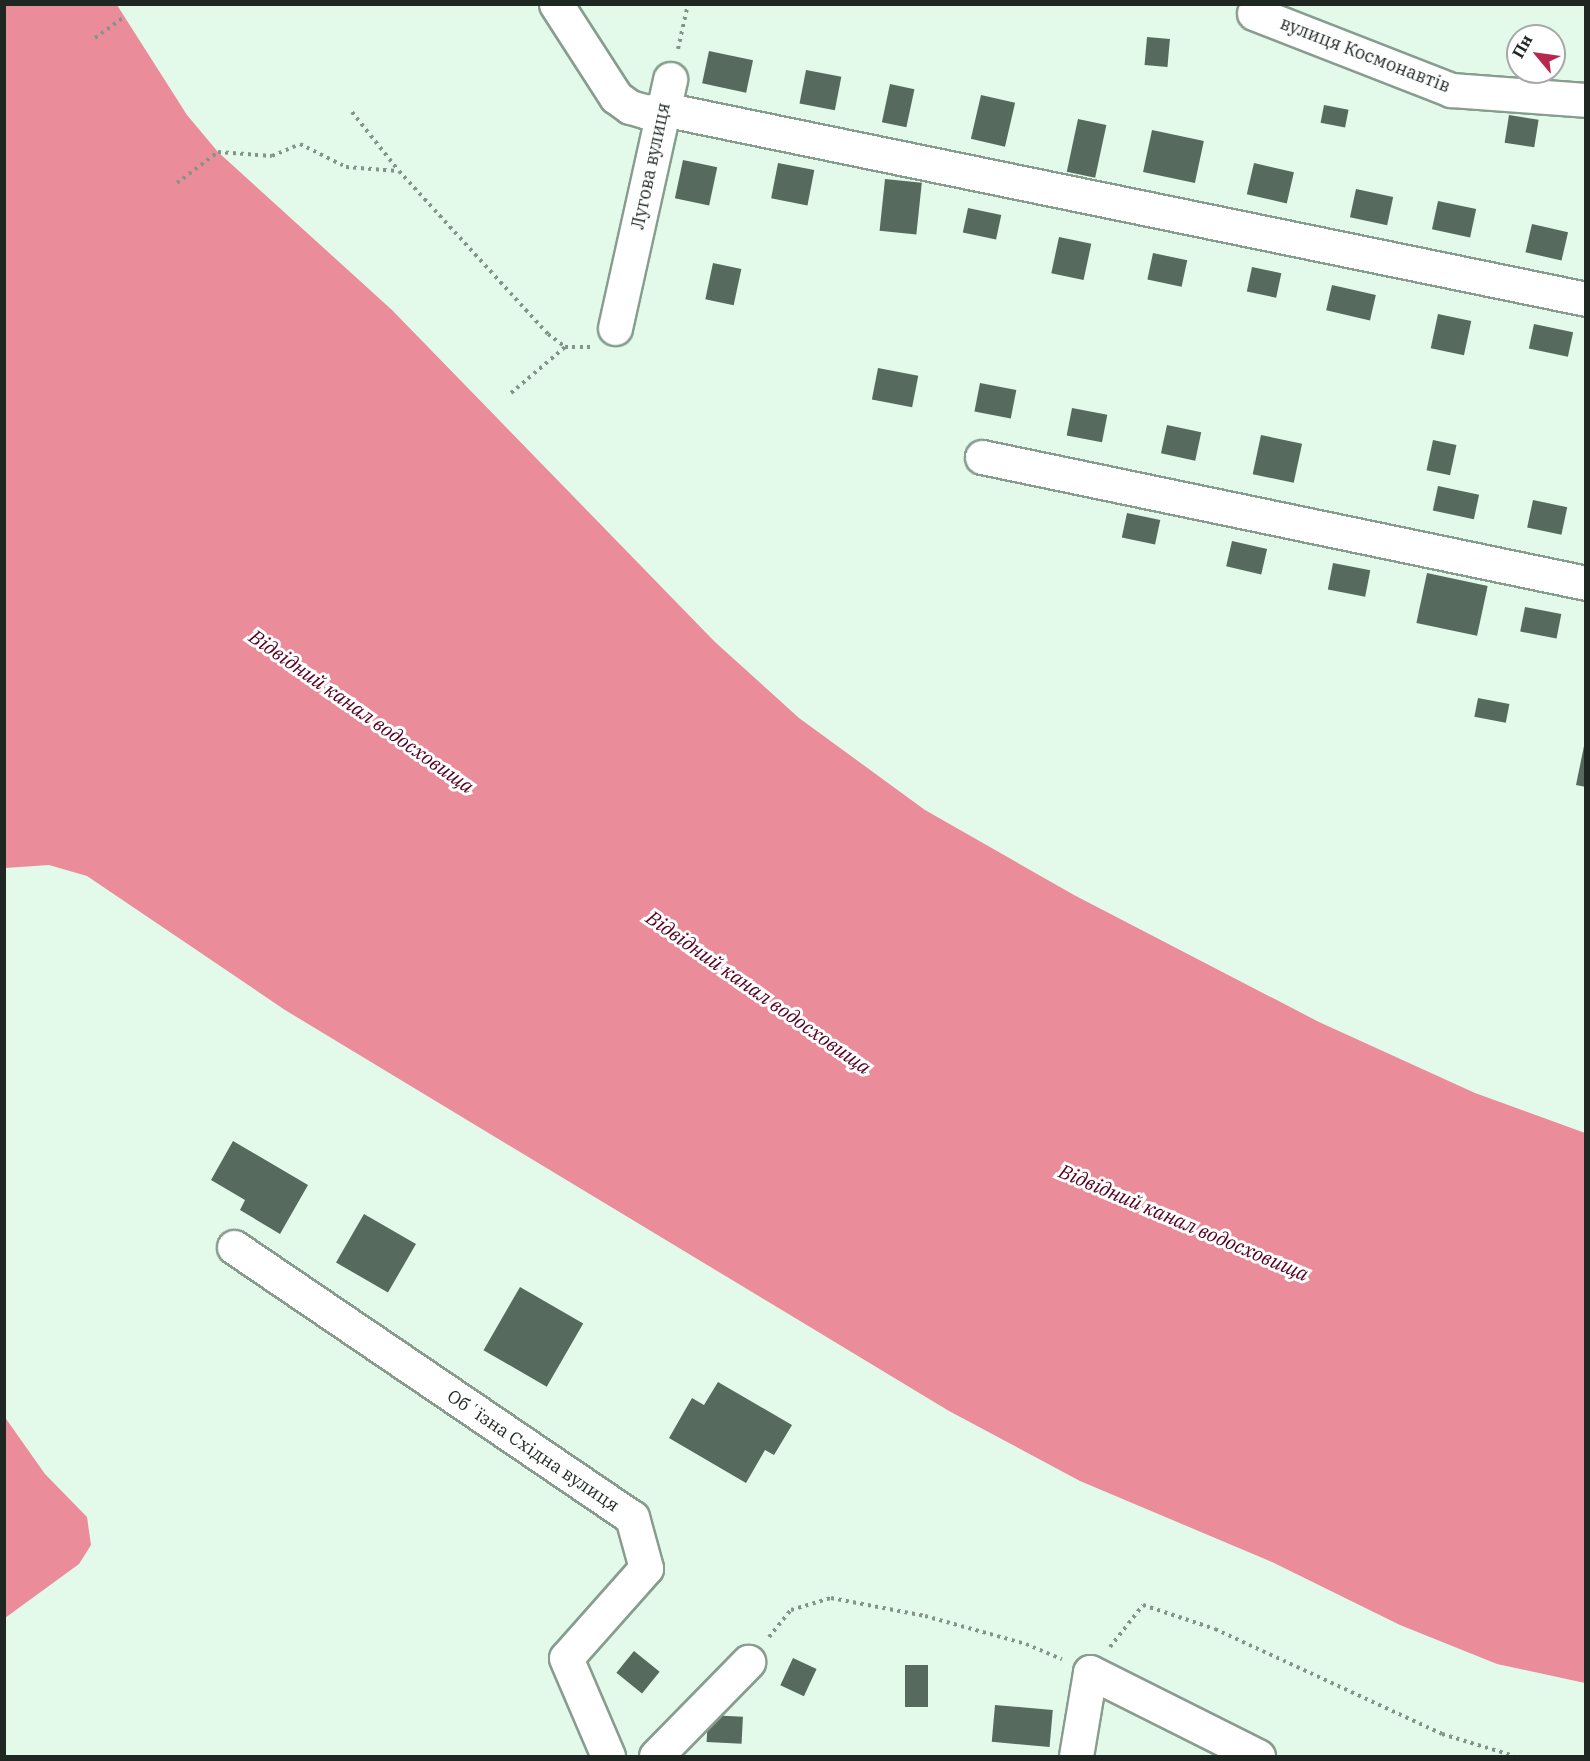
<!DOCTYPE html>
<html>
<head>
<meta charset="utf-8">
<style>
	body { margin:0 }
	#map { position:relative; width:1590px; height:1761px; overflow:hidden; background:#e3faeb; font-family:"IBM Plex Serif",serif }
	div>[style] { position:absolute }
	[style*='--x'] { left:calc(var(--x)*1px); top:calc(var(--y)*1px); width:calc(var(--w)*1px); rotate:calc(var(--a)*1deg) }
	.water>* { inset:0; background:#ea8c99 }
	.building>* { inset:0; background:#566a5d; transform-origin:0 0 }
	.path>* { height:4px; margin-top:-2px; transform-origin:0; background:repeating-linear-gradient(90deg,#849489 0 3px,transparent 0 7.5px) }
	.roads { filter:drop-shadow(2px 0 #889d90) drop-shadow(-2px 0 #889d90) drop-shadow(0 2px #889d90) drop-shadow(0 -2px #889d90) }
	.minor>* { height:33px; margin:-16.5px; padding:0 16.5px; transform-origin:16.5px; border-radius:16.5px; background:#fff }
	span { translate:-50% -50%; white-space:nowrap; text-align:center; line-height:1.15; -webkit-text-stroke:6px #fff; paint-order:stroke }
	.street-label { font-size:18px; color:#1f2722 }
	.water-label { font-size:20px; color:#57001d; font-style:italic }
	.frame { position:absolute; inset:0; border:6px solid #1f2722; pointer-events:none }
	.north { position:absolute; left:1506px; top:24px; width:60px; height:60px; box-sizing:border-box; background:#fff; border:2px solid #a5a9a7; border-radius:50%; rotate:299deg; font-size:16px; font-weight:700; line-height:24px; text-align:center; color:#1f2722 }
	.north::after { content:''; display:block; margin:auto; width:21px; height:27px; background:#b8284e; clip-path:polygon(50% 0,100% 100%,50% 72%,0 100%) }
</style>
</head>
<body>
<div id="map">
	<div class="water">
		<i style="clip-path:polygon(5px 4px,117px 5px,187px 115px,218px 152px,392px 310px,715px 642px,799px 718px,925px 810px,1074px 895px,1319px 1022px,1475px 1093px,1585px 1133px,1585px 1683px,1497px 1664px,1400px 1625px,1272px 1562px,1080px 1481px,949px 1411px,285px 1010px,87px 876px,49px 865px,5px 868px)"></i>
		<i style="clip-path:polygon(4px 1416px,45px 1474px,87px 1517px,91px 1545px,79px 1564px,5px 1618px)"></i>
	</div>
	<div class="building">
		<i style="left:1147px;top:37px;width:23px;height:28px;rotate:5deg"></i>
		<i style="left:709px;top:51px;width:45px;height:33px;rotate:12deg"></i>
		<i style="left:806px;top:70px;width:36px;height:34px;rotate:11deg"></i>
		<i style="left:890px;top:84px;width:25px;height:39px;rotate:12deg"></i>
		<i style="left:981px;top:95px;width:35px;height:45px;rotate:13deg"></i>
		<i style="left:1324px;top:105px;width:25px;height:18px;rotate:11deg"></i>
		<i style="left:1509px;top:115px;width:30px;height:28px;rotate:9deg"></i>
		<i style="left:1078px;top:119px;width:29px;height:54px;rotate:12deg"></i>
		<i style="left:1152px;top:130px;width:53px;height:43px;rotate:12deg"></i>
		<i style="left:683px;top:160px;width:35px;height:39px;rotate:12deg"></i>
		<i style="left:778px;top:163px;width:37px;height:36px;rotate:11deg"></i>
		<i style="left:1254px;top:163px;width:41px;height:32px;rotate:13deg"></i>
		<i style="left:885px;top:179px;width:37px;height:52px;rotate:6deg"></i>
		<i style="left:1356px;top:189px;width:38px;height:29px;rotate:12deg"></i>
		<i style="left:1438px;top:201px;width:39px;height:29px;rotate:12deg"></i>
		<i style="left:968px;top:208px;width:34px;height:25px;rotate:12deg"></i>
		<i style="left:1532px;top:224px;width:37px;height:29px;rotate:13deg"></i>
		<i style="left:1059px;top:237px;width:33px;height:37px;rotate:12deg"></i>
		<i style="left:1153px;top:253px;width:35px;height:27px;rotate:12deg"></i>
		<i style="left:713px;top:263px;width:29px;height:37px;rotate:12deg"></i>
		<i style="left:1252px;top:267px;width:30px;height:25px;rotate:12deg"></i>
		<i style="left:1332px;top:285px;width:45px;height:26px;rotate:13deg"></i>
		<i style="left:1438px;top:314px;width:34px;height:35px;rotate:12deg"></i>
		<i style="left:1534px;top:324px;width:40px;height:25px;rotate:12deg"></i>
		<i style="left:878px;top:368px;width:41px;height:32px;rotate:11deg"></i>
		<i style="left:980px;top:383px;width:37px;height:29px;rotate:11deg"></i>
		<i style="left:1072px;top:408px;width:36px;height:28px;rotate:11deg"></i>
		<i style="left:1167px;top:425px;width:35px;height:29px;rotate:12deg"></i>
		<i style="left:1261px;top:435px;width:42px;height:40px;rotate:12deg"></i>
		<i style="left:1433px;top:440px;width:24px;height:31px;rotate:12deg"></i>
		<i style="left:1438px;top:486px;width:42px;height:25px;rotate:12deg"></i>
		<i style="left:1533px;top:500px;width:35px;height:28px;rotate:12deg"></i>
		<i style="left:1127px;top:513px;width:34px;height:25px;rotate:12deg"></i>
		<i style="left:1232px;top:541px;width:36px;height:26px;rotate:13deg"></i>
		<i style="left:1333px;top:563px;width:38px;height:27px;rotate:11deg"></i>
		<i style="left:1427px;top:573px;width:62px;height:51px;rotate:12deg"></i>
		<i style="left:1525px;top:607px;width:37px;height:25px;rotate:11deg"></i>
		<i style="left:1478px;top:698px;width:32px;height:19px;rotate:11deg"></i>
		<i style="clip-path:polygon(1584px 746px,1586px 746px,1586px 787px,1576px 785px)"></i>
		<i style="clip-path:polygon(233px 1141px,308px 1185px,280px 1234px,240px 1210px,245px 1200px,211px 1180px)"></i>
		<i style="left:364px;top:1214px;width:60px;height:56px;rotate:30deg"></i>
		<i style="left:520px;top:1287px;width:73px;height:73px;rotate:30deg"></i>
		<i style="clip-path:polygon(718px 1382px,792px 1425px,774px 1455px,765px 1450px,746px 1483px,669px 1438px,692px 1398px,704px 1405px)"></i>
		<i style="left:634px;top:1651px;width:33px;height:28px;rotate:39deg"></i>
		<i style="left:793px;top:1658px;width:26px;height:30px;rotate:25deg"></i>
		<i style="left:905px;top:1665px;width:23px;height:42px"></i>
		<i style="left:995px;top:1705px;width:58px;height:37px;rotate:5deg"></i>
		<i style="left:708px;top:1715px;width:35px;height:27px;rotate:3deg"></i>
	</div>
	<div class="path">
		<i style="--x:95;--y:38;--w:37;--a:-36"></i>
		<i style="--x:678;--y:49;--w:46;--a:-77.5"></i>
		<i style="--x:352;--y:112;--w:75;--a:51.5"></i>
		<i style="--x:399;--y:171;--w:221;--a:47.6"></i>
		<i style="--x:548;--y:334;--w:21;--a:37"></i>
		<i style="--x:565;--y:347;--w:26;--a:0"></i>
		<i style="--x:177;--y:183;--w:51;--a:-37.1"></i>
		<i style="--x:218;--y:152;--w:54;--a:4.2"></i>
		<i style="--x:272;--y:156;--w:30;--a:-23"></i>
		<i style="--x:300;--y:144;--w:51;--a:26.6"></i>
		<i style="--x:346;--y:167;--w:52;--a:4.4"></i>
		<i style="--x:511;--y:393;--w:71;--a:-40.4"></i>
		<i style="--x:769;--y:1637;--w:35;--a:-51"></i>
		<i style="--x:791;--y:1610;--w:42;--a:-16.7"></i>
		<i style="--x:831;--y:1598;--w:96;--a:10.8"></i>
		<i style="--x:925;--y:1616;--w:105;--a:15.5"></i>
		<i style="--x:1026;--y:1644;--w:39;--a:23"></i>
		<i style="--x:1110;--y:1647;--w:53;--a:-51.8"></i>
		<i style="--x:1143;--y:1605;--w:76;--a:18.4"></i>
		<i style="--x:1215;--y:1629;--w:250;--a:24.8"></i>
		<i style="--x:1442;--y:1734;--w:75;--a:17"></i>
	</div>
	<div class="roads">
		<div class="minor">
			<i style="--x:556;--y:4;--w:111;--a:57.2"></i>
			<i style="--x:616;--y:97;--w:17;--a:36"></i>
			<i style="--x:630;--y:107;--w:18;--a:16"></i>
			<i style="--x:647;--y:112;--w:16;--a:-11"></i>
			<i style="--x:663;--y:109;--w:942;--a:11.63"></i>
			<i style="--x:1254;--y:13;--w:212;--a:21.3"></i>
			<i style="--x:1451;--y:90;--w:135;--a:4.2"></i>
			<i style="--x:615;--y:328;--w:255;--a:-77.5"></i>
			<i style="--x:982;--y:457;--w:617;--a:11.78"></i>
			<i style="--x:234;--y:1247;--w:481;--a:34.2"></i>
			<i style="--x:632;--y:1517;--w:53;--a:74.6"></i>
			<i style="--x:646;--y:1568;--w:120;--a:131.6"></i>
			<i style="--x:566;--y:1658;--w:107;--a:66.8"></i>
			<i style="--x:656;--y:1756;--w:132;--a:-45.6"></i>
			<i style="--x:1076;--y:1756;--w:85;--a:-80.5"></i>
			<i style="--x:1090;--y:1672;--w:188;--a:26.6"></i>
		</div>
	</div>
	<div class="street-label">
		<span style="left:1365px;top:55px;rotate:21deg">вулиця Космонавтів</span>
		<span style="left:651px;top:166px;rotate:-78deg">Лугова вулиця</span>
		<span style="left:533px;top:1451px;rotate:34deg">Обʼїзна Східна вулиця</span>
	</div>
	<div class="water-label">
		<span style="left:362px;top:711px;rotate:35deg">Відвідний канал водосховища</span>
		<span style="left:759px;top:992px;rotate:35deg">Відвідний канал водосховища</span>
		<span style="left:1184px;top:1222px;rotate:23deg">Відвідний канал водосховища</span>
	</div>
	<div class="frame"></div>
	<div class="north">Пн</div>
</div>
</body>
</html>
